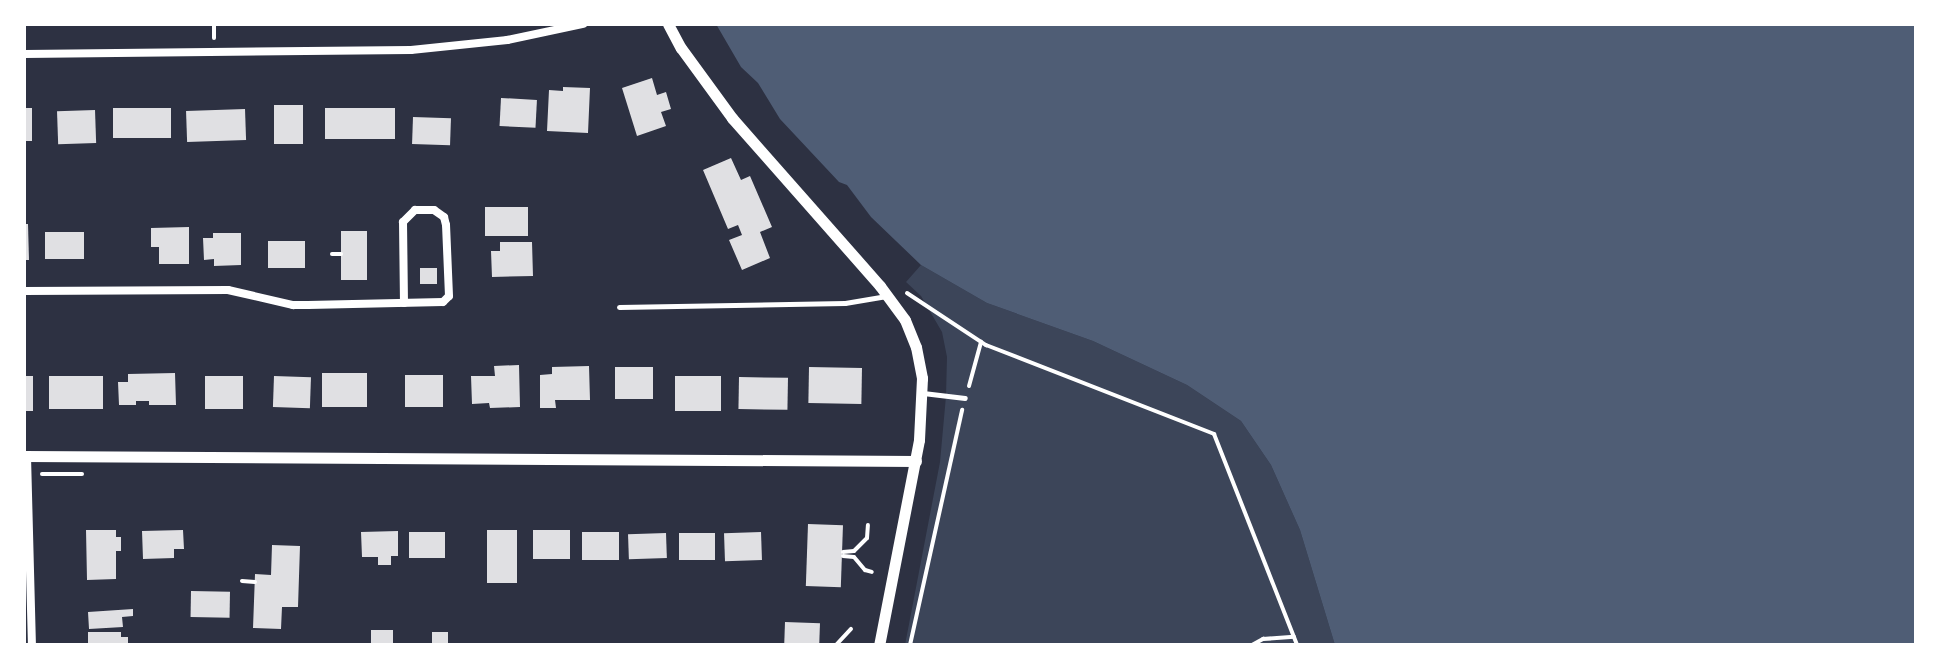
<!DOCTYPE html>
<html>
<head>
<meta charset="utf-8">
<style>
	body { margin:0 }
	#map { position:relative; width:1940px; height:669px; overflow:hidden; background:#2d3142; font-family:Lato,sans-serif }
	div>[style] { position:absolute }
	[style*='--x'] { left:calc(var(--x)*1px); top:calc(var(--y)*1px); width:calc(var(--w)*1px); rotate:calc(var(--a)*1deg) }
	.green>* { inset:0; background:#3c4559 }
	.water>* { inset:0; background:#4f5d75 }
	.building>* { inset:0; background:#e0e0e3; transform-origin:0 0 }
	.path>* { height:4px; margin:-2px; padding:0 2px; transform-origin:2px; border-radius:2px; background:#fff }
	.service>* { height:5px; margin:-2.5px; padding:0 2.5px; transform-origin:2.5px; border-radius:2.5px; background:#fff }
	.minor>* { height:8px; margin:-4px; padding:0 4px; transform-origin:4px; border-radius:4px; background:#fff }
	.tertiary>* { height:11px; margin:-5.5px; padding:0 5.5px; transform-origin:5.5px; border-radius:5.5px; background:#fff }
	span { translate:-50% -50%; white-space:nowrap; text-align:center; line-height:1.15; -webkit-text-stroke:8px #fff; paint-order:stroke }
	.frame { position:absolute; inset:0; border:26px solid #fff; pointer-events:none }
</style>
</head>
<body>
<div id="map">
	<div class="green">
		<i style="clip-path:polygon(921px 265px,987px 303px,1093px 341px,1187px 385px,1241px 421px,1271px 465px,1300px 530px,1335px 645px,905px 645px,940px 462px,946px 396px,947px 357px,942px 332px,921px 296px,906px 282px)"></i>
	</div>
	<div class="water">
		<i style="clip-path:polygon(716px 24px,1916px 24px,1916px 645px,1335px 645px,1300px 530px,1271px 465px,1241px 421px,1187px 385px,1093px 341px,987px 303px,921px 265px,871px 217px,847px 185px,839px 182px,780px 119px,758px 83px,741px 67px)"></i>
	</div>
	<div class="building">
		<i style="clip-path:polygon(652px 78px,657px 95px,666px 92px,671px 109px,661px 112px,666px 126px,637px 136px,622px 88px)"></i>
		<i style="clip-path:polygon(563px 87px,590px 88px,588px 133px,547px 131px,549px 90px,563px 91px)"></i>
		<i style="left:501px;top:98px;width:36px;height:28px;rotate:3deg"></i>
		<i style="left:274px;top:105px;width:29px;height:39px"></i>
		<i style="left:24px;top:108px;width:8px;height:33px"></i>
		<i style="left:113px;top:108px;width:58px;height:30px"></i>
		<i style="left:395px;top:108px;width:31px;height:70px;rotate:90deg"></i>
		<i style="left:245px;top:109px;width:31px;height:59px;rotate:88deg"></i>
		<i style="left:95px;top:110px;width:33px;height:38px;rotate:88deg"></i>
		<i style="left:413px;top:117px;width:38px;height:27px;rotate:2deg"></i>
		<i style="clip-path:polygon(731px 158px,741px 180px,750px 176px,772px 227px,760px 232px,770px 258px,742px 270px,729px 240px,742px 235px,738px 225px,728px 229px,703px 170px)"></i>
		<i style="left:485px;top:207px;width:43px;height:29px"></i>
		<i style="clip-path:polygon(24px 224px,28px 224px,29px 260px,24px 260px)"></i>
		<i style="clip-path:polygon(189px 227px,189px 264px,159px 264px,159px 247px,151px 247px,151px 228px)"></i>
		<i style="left:341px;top:231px;width:26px;height:49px"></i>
		<i style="left:45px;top:232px;width:39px;height:27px"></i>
		<i style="clip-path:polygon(213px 233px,241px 233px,241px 265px,214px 266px,214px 259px,204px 260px,203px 238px,213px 238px)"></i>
		<i style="left:305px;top:241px;width:27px;height:37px;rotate:90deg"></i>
		<i style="clip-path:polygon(500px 242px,532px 242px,533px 276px,492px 277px,491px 251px,500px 251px)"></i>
		<i style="left:420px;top:268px;width:17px;height:16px"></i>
		<i style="clip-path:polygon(519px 365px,520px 407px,490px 408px,489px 403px,472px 404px,471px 376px,495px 376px,494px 366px)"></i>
		<i style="clip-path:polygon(589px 366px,590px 400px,555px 400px,556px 408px,540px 408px,540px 375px,552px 374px,552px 367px)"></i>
		<i style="left:615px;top:367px;width:38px;height:32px"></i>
		<i style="left:809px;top:367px;width:53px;height:36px;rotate:1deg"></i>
		<i style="clip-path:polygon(175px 373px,176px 405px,149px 405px,149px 401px,136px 401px,136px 405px,119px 405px,118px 382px,128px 382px,128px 374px)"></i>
		<i style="left:322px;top:373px;width:45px;height:34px"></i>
		<i style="left:405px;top:375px;width:38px;height:32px"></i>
		<i style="left:24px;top:376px;width:9px;height:35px"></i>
		<i style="left:103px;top:376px;width:33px;height:54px;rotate:90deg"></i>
		<i style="left:205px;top:376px;width:38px;height:33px"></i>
		<i style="left:274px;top:376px;width:37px;height:31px;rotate:2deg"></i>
		<i style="left:675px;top:376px;width:46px;height:35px"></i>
		<i style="left:739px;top:377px;width:49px;height:32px;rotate:1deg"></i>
		<i style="left:808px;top:524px;width:35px;height:62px;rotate:2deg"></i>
		<i style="clip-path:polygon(86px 530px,116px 530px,116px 537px,121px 537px,121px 551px,116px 551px,116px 579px,87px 580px)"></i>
		<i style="clip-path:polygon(183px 530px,184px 549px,174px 549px,174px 558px,143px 559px,142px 531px)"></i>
		<i style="left:517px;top:530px;width:53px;height:30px;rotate:90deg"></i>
		<i style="left:533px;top:530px;width:37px;height:29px"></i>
		<i style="clip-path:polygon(398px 531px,398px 556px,391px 556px,391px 565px,378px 565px,378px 557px,362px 557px,361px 532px)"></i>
		<i style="left:409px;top:532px;width:36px;height:26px"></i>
		<i style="left:619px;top:532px;width:28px;height:37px;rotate:90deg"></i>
		<i style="left:761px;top:532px;width:28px;height:37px;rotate:88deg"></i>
		<i style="left:666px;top:533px;width:25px;height:38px;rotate:88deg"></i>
		<i style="left:679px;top:533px;width:36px;height:27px"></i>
		<i style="clip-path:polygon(272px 545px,300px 546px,298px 607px,282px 607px,281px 629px,253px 628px,255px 574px,271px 575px)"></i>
		<i style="left:191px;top:591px;width:39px;height:26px;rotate:1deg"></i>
		<i style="clip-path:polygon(133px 609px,133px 616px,122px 617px,123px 627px,89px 629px,88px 612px)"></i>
		<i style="left:785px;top:622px;width:35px;height:23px;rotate:2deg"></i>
		<i style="left:371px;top:630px;width:22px;height:15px"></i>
		<i style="clip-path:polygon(88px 632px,121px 632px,121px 637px,128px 637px,128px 645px,88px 645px)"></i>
		<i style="left:432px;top:632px;width:16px;height:13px"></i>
	</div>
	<div class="path">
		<i style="--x:214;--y:24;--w:14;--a:90"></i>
		<i style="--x:332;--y:254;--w:9;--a:0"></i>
		<i style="--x:907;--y:293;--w:95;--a:33.4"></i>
		<i style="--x:986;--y:345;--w:245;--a:21.3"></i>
		<i style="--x:1214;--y:434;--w:227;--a:68.5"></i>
		<i style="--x:969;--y:386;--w:46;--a:-74.7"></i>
		<i style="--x:42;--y:474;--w:40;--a:0"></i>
		<i style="--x:843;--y:552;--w:11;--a:-5"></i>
		<i style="--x:854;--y:551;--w:18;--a:-45"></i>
		<i style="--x:867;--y:538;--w:13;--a:-86"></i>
		<i style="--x:843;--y:556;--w:11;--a:5"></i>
		<i style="--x:854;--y:557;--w:17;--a:50"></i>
		<i style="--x:865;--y:570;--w:7;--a:16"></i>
		<i style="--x:242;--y:581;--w:13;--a:4"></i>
		<i style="--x:836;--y:645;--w:22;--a:-47"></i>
		<i style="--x:910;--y:645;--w:241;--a:-77.5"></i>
		<i style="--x:1252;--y:645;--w:13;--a:-29"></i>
		<i style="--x:1263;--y:639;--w:31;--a:-4"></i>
	</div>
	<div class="service">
		<i style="--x:619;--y:307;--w:226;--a:-1"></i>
		<i style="--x:845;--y:303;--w:42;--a:-9.7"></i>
		<i style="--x:923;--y:393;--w:42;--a:6.8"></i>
	</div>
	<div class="minor">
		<i style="--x:24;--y:54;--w:387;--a:-0.6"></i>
		<i style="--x:411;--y:50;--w:97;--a:-5.9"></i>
		<i style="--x:507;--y:40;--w:78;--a:-11.9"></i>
		<i style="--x:24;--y:291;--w:204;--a:-0.3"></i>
		<i style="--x:228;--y:290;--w:67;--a:13"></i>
		<i style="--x:293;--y:305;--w:15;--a:0"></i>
		<i style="--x:308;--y:305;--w:135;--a:-1.3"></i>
		<i style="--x:443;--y:302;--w:8;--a:-45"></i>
		<i style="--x:449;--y:296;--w:71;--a:-92.4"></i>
		<i style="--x:446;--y:225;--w:8;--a:-104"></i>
		<i style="--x:444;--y:217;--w:12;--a:-145"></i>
		<i style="--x:434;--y:210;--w:19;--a:180"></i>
		<i style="--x:415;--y:210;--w:17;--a:135"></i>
		<i style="--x:403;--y:222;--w:81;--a:89.3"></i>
		<i style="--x:27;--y:456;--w:189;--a:88.5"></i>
	</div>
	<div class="tertiary">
		<i style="--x:668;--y:24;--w:27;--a:62"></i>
		<i style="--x:681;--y:48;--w:87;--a:53.9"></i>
		<i style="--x:732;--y:118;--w:224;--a:48.6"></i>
		<i style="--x:880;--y:286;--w:42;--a:53.7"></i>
		<i style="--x:905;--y:320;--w:29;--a:68"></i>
		<i style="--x:916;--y:347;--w:32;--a:79"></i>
		<i style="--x:922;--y:378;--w:62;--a:92.8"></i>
		<i style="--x:919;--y:440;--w:209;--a:101"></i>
		<i style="--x:24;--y:456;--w:892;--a:0.32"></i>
	</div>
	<div class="frame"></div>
</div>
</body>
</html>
